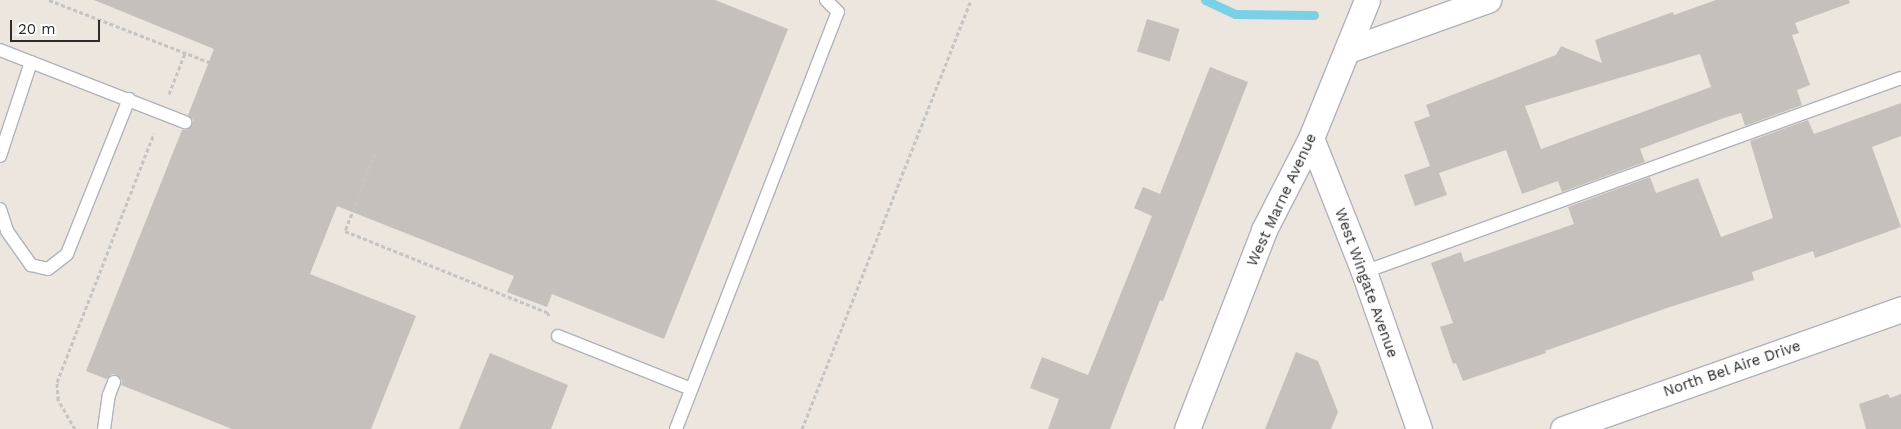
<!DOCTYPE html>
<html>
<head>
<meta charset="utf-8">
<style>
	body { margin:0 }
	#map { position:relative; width:1901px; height:429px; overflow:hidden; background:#ede6df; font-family:"Work Sans",sans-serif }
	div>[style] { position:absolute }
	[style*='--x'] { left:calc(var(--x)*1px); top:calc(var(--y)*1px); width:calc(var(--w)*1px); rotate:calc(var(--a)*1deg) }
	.stream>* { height:9px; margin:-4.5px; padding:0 4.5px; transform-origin:4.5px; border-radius:4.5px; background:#7ad0e7 }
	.building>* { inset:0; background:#c5c0bc; transform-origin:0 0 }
	.path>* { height:3px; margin-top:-1.5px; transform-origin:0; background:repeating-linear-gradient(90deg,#c4c4c4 0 4px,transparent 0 6.5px) }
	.roads { filter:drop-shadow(1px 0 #b0b2bb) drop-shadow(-1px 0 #b0b2bb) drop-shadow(0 1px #b0b2bb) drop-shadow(0 -1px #b0b2bb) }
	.service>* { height:12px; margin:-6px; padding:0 6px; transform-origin:6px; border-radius:6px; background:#fff }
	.minor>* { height:25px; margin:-12.5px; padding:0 12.5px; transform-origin:12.5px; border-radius:12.5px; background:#fff }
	span { translate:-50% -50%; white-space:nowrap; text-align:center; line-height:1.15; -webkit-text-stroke:4px #fff; paint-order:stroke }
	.street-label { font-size:15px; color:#2c2c2c }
	.scale { position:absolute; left:10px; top:20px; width:90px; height:22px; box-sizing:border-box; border:2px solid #2c2c2c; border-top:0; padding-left:6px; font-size:15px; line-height:18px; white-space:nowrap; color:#2c2c2c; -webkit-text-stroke:4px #fff; paint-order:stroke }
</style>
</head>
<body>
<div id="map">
	<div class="stream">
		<i style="--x:1205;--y:0;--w:33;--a:25"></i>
		<i style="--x:1235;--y:14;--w:79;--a:0.7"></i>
	</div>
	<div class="building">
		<i style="clip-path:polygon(94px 0,715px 0,788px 29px,664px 339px,552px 294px,547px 307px,507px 292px,514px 276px,337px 206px,310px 274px,416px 316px,371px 429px,232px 429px,121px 385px,122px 380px,117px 375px,112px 374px,106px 379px,86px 371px,182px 130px,187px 130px,192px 125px,193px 120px,188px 115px,214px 49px)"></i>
		<i style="clip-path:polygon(evenodd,1716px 0,1849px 0,1850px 3px,1795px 23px,1799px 33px,1792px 35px,1810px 85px,1797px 90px,1802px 105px,1745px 126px,1741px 113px,1724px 118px,1640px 149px,1645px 162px,1562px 192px,1558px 181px,1522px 194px,1506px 150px,1439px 173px,1447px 195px,1415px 206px,1404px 175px,1430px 166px,1414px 122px,1430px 116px,1426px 105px,1556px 55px,1561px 46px,1602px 63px,1595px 40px,1673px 12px,1674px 15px,1716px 0,1700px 54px,1711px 87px,1541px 149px,1525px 106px,1700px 54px)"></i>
		<i style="left:1147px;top:19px;width:34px;height:34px;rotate:17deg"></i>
		<i style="clip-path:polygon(1210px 67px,1248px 82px,1163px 301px,1160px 300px,1110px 429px,1048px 429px,1059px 399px,1030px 388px,1042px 357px,1088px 375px,1152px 216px,1134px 208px,1143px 187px,1160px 194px)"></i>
		<i style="clip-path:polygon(1901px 103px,1901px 136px,1872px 147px,1901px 227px,1815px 258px,1813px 251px,1752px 272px,1754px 280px,1667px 308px,1545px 351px,1546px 353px,1463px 381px,1456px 363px,1453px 364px,1440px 327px,1453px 323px,1431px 263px,1461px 252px,1464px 262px,1574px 224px,1568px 207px,1650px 177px,1656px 193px,1698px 178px,1721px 237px,1773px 218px,1750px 141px,1808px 120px,1814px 134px)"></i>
		<i style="clip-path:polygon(1296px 352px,1318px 361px,1338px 412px,1331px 429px,1265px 429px)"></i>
		<i style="clip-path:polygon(490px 353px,568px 385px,551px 429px,459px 429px)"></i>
		<i style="clip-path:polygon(1888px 394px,1890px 398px,1901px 394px,1901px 429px,1866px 429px,1859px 404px)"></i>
	</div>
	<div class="path">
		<i style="--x:49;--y:0;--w:172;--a:21.2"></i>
		<i style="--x:169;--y:94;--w:44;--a:-68.7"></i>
		<i style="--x:375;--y:153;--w:84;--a:111"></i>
		<i style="--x:345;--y:231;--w:218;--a:21.9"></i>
		<i style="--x:547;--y:312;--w:6;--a:59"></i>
		<i style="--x:75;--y:429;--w:34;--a:-120"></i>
		<i style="--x:58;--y:400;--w:18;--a:-93"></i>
		<i style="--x:57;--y:382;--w:267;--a:-68.7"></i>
		<i style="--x:802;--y:429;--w:461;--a:-68.5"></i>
	</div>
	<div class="roads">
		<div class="service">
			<i style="--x:0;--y:50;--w:199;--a:21.3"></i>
			<i style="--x:0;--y:156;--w:99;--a:-71.7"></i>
			<i style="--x:0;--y:209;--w:23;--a:72"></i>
			<i style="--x:7;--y:231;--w:42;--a:54.8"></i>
			<i style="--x:31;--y:265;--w:17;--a:13"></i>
			<i style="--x:48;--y:269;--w:24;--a:-38"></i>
			<i style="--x:67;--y:254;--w:167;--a:-68.2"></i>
			<i style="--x:1364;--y:272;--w:571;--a:-19.86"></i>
			<i style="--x:558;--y:336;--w:143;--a:21.7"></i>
			<i style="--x:104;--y:429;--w:34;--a:-82"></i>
			<i style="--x:109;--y:395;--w:14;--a:-69"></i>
			<i style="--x:676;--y:429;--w:447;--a:-68.8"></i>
			<i style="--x:838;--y:12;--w:17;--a:-135"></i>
		</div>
		<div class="minor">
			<i style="--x:1348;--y:50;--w:149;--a:-19.7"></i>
			<i style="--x:1311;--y:138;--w:144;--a:68.4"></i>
			<i style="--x:1364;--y:272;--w:166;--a:70.7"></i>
			<i style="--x:1187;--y:429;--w:213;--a:-68.8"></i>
			<i style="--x:1264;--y:230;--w:103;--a:-62.9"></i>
			<i style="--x:1311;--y:138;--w:149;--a:-67.9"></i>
			<i style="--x:1563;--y:429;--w:359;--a:-19.5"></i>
		</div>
	</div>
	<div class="street-label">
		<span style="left:1282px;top:200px;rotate:-65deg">West Marne Avenue</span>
		<span style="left:1366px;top:283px;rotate:70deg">West Wingate Avenue</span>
		<span style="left:1732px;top:369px;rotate:-19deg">North Bel Aire Drive</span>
	</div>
	<div class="scale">20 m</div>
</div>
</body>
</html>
